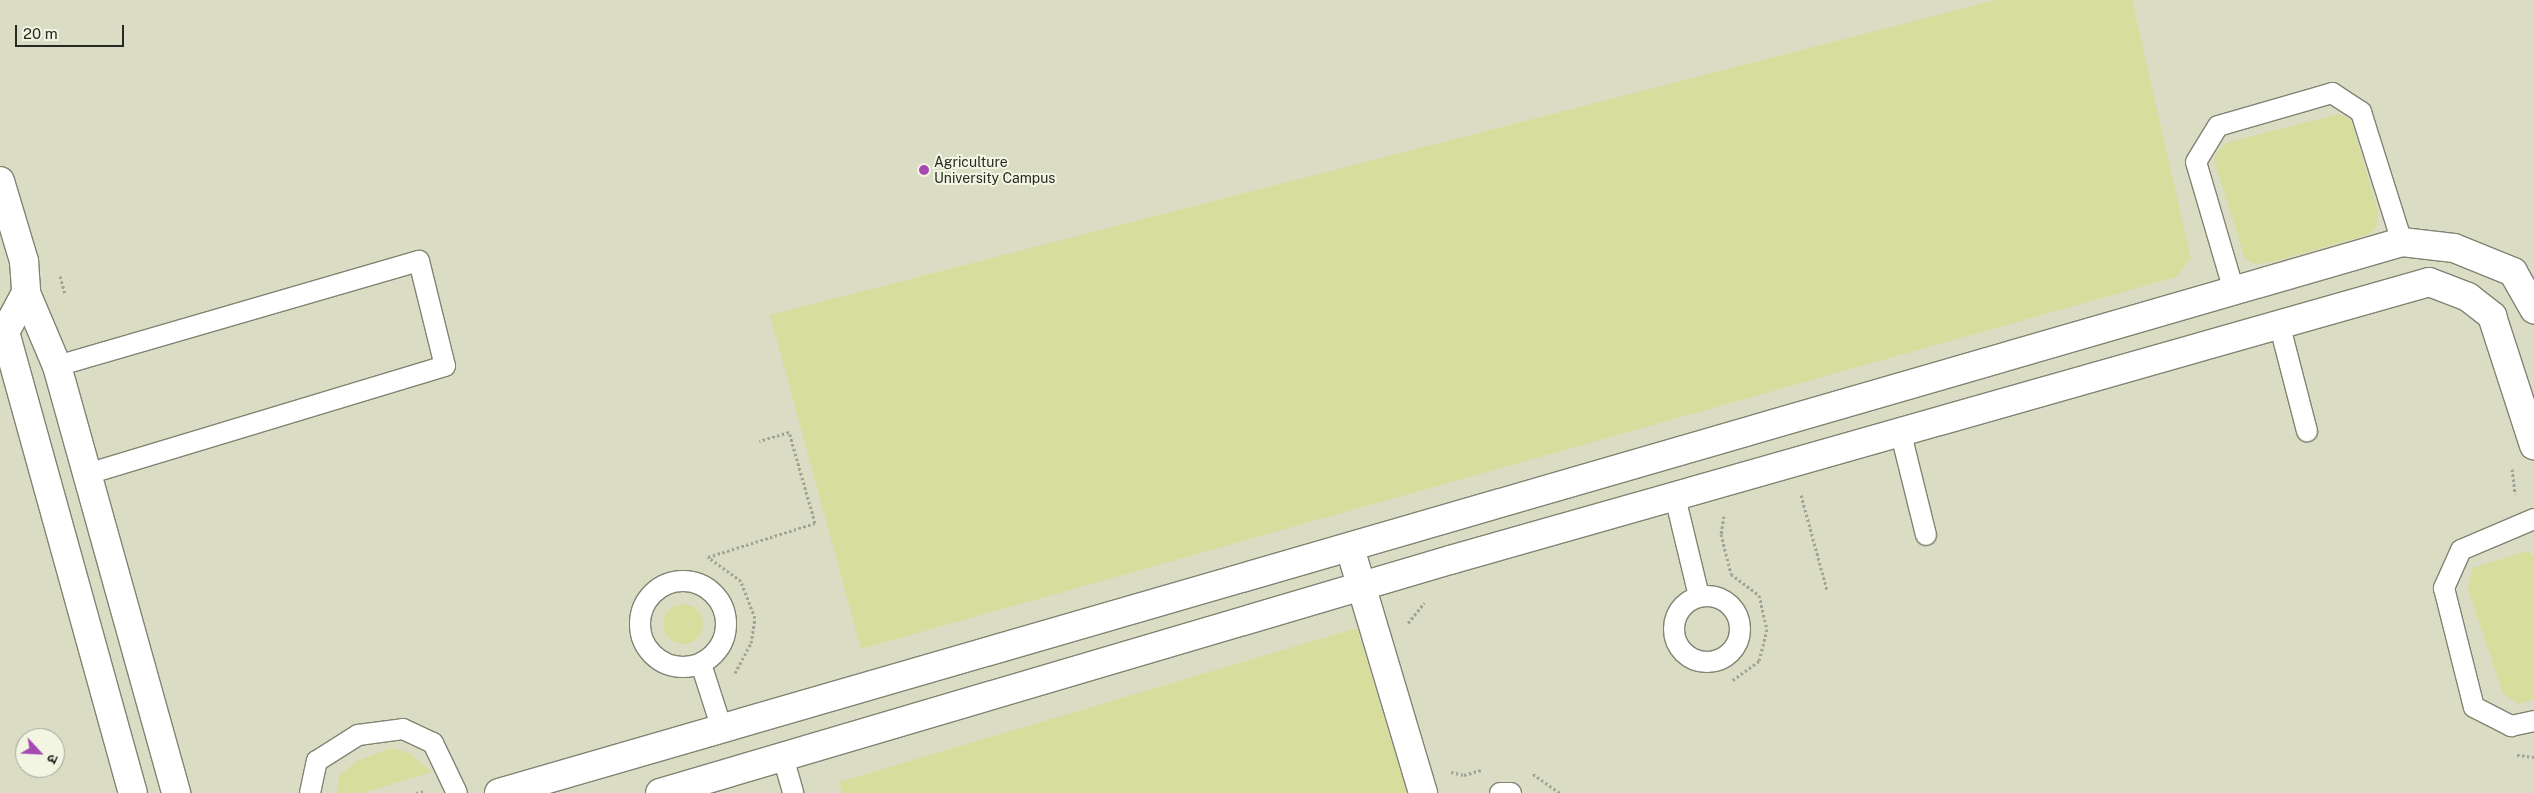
<!DOCTYPE html>
<html>
<head>
<meta charset="utf-8">
<style>
	body { margin:0 }
	#map { position:relative; width:2534px; height:793px; overflow:hidden; background:#e5e8d6; font-family:"Public Sans","Noto Sans Devanagari",sans-serif }
	div>[style] { position:absolute }
	[style*='--x'] { left:calc(var(--x)*1px); top:calc(var(--y)*1px); width:calc(var(--w)*1px); rotate:calc(var(--a)*1deg) }
	.built>* { inset:0; background:#daddc4 }
	.green>* { inset:0; background:#d7de9d }
	.round { border-radius:50% }
	.path>* { height:3px; margin-top:-1.5px; transform-origin:0; background:repeating-linear-gradient(90deg,#a0a395 0 2.5px,transparent 0 5px) }
	.roads { filter:drop-shadow(1px 0 #818372) drop-shadow(-1px 0 #818372) drop-shadow(0 1px #818372) drop-shadow(0 -1px #818372) }
	.service>* { height:20px; margin:-10px; padding:0 10px; transform-origin:10px; border-radius:10px; background:#fff }
	.service>.ring { margin:-10px; padding:0; box-sizing:content-box; background:none; border:20px solid #fff; border-radius:50% }
	.minor>* { height:28px; margin:-14px; padding:0 14px; transform-origin:14px; border-radius:14px; background:#fff }
	.dots>* { width:14px; height:14px; translate:-50% -50%; box-sizing:border-box; border:2px solid #f3f5e3; border-radius:50% }
	span { translate:-50% -50%; white-space:nowrap; text-align:center; line-height:1.15; -webkit-text-stroke:4px #f3f5e3; paint-order:stroke }
	.poi-label { font-size:14px; color:#282922 }
	.left { translate:0 -50%; text-align:left }
	.north { position:absolute; left:15px; top:728px; width:50px; height:50px; box-sizing:border-box; background:#f3f5e3; border:1px solid #a2a396; border-radius:50%; rotate:115deg; font-size:14px; font-weight:700; line-height:20px; text-align:center; color:#282922 }
	.north::after { content:''; display:block; margin:auto; width:18px; height:22px; background:#a749b3; clip-path:polygon(50% 0,100% 100%,50% 72%,0 100%) }
	.scale { position:absolute; left:15px; top:25px; width:109px; height:22px; box-sizing:border-box; border:2px solid #282922; border-top:0; padding-left:6px; font-size:15px; line-height:18px; white-space:nowrap; color:#282922; -webkit-text-stroke:4px #f3f5e3; paint-order:stroke }
</style>
</head>
<body>
<div id="map">
	<div class="built">
		<i style="clip-path:polygon(evenodd,0 0,2534px 0,2534px 793px,0 793px,0 0,25px 738px,55px 738px,55px 768px,25px 768px,25px 738px)"></i>
	</div>
	<div class="green">
		<i style="clip-path:polygon(1996px 0,2132px 0,2191px 258px,2176px 277px,861px 649px,770px 315px)"></i>
		<i style="clip-path:polygon(2339px 114px,2351px 120px,2378px 212px,2376px 228px,2370px 234px,2272px 262px,2256px 264px,2245px 259px,2214px 160px,2217px 152px,2226px 143px)"></i>
		<i style="clip-path:polygon(2527px 551px,2534px 556px,2534px 700px,2518px 704px,2503px 693px,2468px 590px,2472px 568px)"></i>
		<i class="round" style="left:663px;top:604px;width:40px;height:40px"></i>
		<i style="clip-path:polygon(1357px 628px,1407px 793px,842px 793px,839px 782px)"></i>
		<i style="clip-path:polygon(391px 748px,408px 752px,432px 772px,362px 793px,337px 793px,339px 777px,355px 762px)"></i>
	</div>
	<div class="path">
		<i style="--x:60;--y:276;--w:19;--a:74"></i>
		<i style="--x:2512;--y:469;--w:25;--a:83"></i>
		<i style="--x:1801;--y:495;--w:98;--a:74.7"></i>
		<i style="--x:1724;--y:516;--w:18;--a:99"></i>
		<i style="--x:1721;--y:534;--w:41;--a:76"></i>
		<i style="--x:1731;--y:574;--w:35;--a:37"></i>
		<i style="--x:1759;--y:595;--w:35;--a:77"></i>
		<i style="--x:1767;--y:629;--w:33;--a:104"></i>
		<i style="--x:1759;--y:661;--w:34;--a:144"></i>
		<i style="--x:1408;--y:623;--w:26;--a:-51"></i>
		<i style="--x:735;--y:673;--w:34;--a:-62"></i>
		<i style="--x:751;--y:643;--w:25;--a:-81"></i>
		<i style="--x:755;--y:618;--w:40;--a:-111"></i>
		<i style="--x:741;--y:581;--w:41;--a:-144"></i>
		<i style="--x:708;--y:557;--w:112;--a:-17.6"></i>
		<i style="--x:815;--y:523;--w:95;--a:-105.9"></i>
		<i style="--x:789;--y:432;--w:31;--a:163"></i>
		<i style="--x:2517;--y:755;--w:17;--a:7"></i>
		<i style="--x:1451;--y:772;--w:13;--a:13"></i>
		<i style="--x:1464;--y:775;--w:18;--a:-16"></i>
		<i style="--x:1533;--y:774;--w:33;--a:35"></i>
		<i style="--x:416;--y:793;--w:9;--a:-13"></i>
	</div>
	<div class="roads">
		<div class="service">
			<i style="--x:2234;--y:291;--w:134;--a:-106.4"></i>
			<i style="--x:2196;--y:162;--w:42;--a:-58.6"></i>
			<i style="--x:2218;--y:126;--w:119;--a:-16.1"></i>
			<i style="--x:2332;--y:93;--w:35;--a:33"></i>
			<i style="--x:2361;--y:112;--w:136;--a:72.5"></i>
			<i style="--x:2279;--y:323;--w:112;--a:75.5"></i>
			<i style="--x:57;--y:366;--w:377;--a:-16.2"></i>
			<i style="--x:419;--y:261;--w:108;--a:76.1"></i>
			<i style="--x:445;--y:366;--w:374;--a:163.2"></i>
			<i style="--x:1901;--y:434;--w:104;--a:76.1"></i>
			<i style="--x:1675;--y:497;--w:102;--a:76.4"></i>
			<i style="--x:2534;--y:519;--w:79;--a:157"></i>
			<i style="--x:2461;--y:550;--w:42;--a:114.1"></i>
			<i style="--x:2444;--y:588;--w:123;--a:75.9"></i>
			<i style="--x:2474;--y:707;--w:42;--a:27.2"></i>
			<i style="--x:2511;--y:726;--w:24;--a:-12"></i>
			<i class="ring" style="left:640px;top:581px;width:66px;height:66px"></i>
			<i class="ring" style="left:1674px;top:596px;width:46px;height:46px"></i>
			<i style="--x:701;--y:664;--w:68;--a:72.1"></i>
			<i style="--x:783;--y:757;--w:37;--a:74"></i>
			<i style="--x:310;--y:793;--w:33;--a:-78"></i>
			<i style="--x:317;--y:761;--w:49;--a:-32.4"></i>
			<i style="--x:358;--y:735;--w:45;--a:-7.6"></i>
			<i style="--x:403;--y:729;--w:33;--a:25"></i>
			<i style="--x:433;--y:743;--w:55;--a:64.4"></i>
			<i style="--x:1500;--y:793;--w:11;--a:0"></i>
		</div>
		<div class="minor">
			<i style="--x:0;--y:181;--w:84;--a:73.3"></i>
			<i style="--x:24;--y:261;--w:32;--a:86"></i>
			<i style="--x:26;--y:293;--w:79;--a:67"></i>
			<i style="--x:57;--y:366;--w:443;--a:74.4"></i>
			<i style="--x:26;--y:293;--w:44;--a:118.3"></i>
			<i style="--x:5;--y:332;--w:478;--a:74.5"></i>
			<i style="--x:1350;--y:548;--w:256;--a:73.4"></i>
			<i style="--x:499;--y:793;--w:1981;--a:-16.15"></i>
			<i style="--x:2402;--y:242;--w:52;--a:6.6"></i>
			<i style="--x:2454;--y:248;--w:64;--a:22.1"></i>
			<i style="--x:2513;--y:272;--w:43;--a:60.4"></i>
			<i style="--x:660;--y:793;--w:824;--a:-16.43"></i>
			<i style="--x:1450;--y:560;--w:1018;--a:-15.85"></i>
			<i style="--x:2429;--y:282;--w:42;--a:21"></i>
			<i style="--x:2468;--y:297;--w:31;--a:38"></i>
			<i style="--x:2492;--y:316;--w:136;--a:72"></i>
		</div>
	</div>
	<div class="dots">
		<i style="left:924px;top:170px;background:#a749b3"></i>
	</div>
	<div class="poi-label">
		<span class="left" style="left:934px;top:170px">Agriculture<br>University Campus</span>
	</div>
	<div class="north">उ</div>
	<div class="scale">20 m</div>
</div>
</body>
</html>
